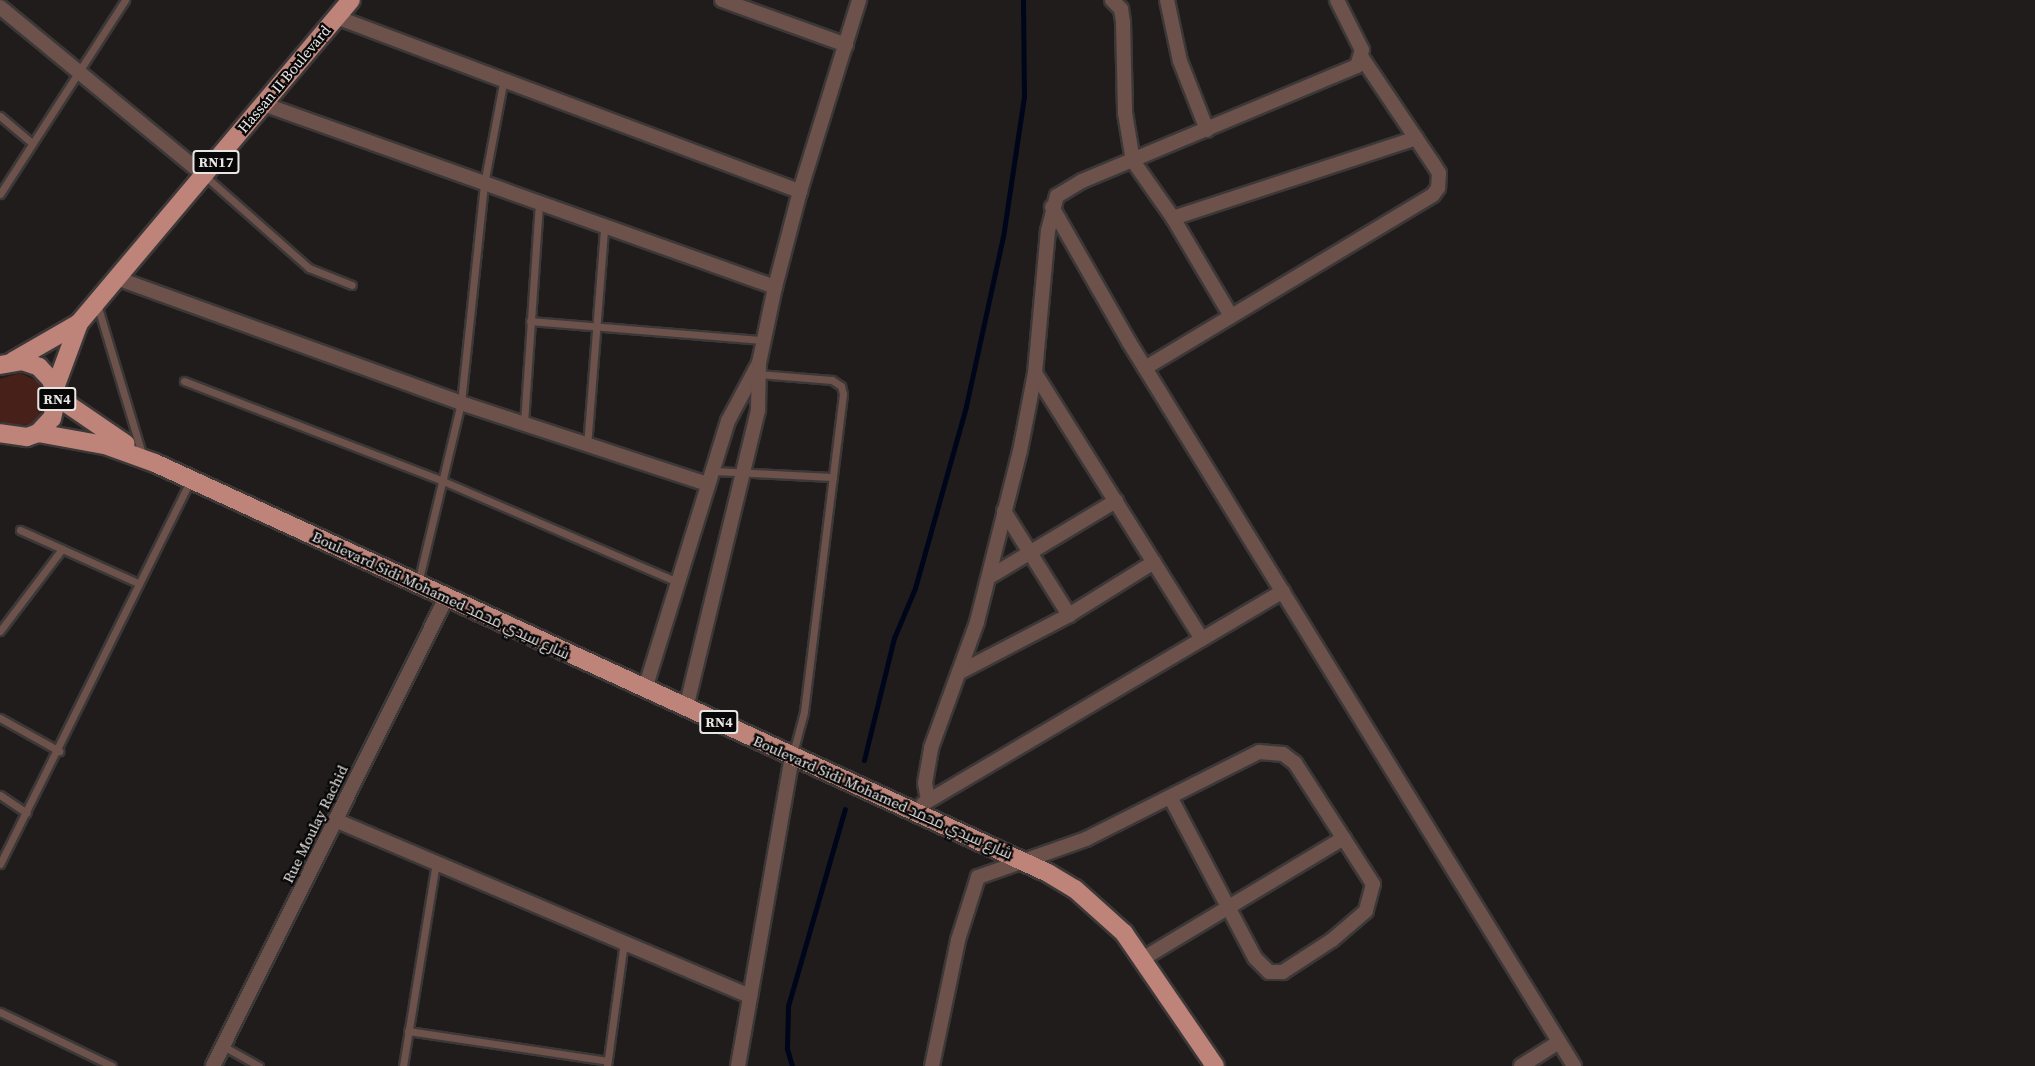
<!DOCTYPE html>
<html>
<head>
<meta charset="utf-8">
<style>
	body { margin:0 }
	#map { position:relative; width:2035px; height:1066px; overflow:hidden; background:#201c1c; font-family:"Source Serif 4",Cairo,serif }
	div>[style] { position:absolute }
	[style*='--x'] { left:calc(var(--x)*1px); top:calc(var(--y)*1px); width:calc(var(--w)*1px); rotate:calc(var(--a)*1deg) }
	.green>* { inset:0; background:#48201a }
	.stream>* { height:5px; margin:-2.5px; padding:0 2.5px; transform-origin:2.5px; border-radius:2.5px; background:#00061a }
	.roads { filter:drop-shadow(2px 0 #3c3838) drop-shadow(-2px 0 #3c3838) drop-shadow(0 2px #3c3838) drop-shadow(0 -2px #3c3838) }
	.lane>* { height:7px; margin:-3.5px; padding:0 3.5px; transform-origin:3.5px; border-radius:3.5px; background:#6d514b }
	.street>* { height:14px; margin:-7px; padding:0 7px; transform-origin:7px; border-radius:7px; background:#6d514b }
	.primary>* { height:18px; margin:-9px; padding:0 9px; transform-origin:9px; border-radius:9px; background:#be8379 }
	span { translate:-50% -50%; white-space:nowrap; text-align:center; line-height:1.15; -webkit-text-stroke:4.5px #080707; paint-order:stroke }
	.shield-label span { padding:2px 4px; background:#080707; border:2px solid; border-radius:4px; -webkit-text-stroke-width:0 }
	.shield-label { font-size:14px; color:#e8e6e5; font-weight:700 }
	.street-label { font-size:15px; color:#e8e6e5 }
</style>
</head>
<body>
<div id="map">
	<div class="green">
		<i style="clip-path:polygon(20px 373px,39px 382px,46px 403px,33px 424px,8px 426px,0 421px,0 379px)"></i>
	</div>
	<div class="stream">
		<i style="--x:864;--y:760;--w:126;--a:-76.2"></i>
		<i style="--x:894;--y:638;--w:54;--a:-67.2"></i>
		<i style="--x:915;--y:588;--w:189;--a:-74.3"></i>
		<i style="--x:966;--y:406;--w:173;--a:-77.7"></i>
		<i style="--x:1003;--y:237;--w:142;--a:-81.5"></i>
		<i style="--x:1024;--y:97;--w:97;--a:-90.6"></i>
		<i style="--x:792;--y:1066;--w:19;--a:-106"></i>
		<i style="--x:787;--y:1048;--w:42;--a:-88.6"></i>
		<i style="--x:788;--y:1006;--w:205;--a:-73.9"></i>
	</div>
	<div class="roads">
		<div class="lane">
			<i style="--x:0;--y:116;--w:42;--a:40.2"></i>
			<i style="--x:205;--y:176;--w:139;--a:41.5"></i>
			<i style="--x:309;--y:268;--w:46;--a:21.6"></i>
			<i style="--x:0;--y:194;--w:231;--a:-57.2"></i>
			<i style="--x:97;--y:304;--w:157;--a:73.3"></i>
			<i style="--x:530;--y:321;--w:233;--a:4.7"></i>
			<i style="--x:758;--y:374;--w:74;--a:4.6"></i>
			<i style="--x:832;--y:380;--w:11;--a:34"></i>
			<i style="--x:841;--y:386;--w:8;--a:76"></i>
			<i style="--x:843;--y:394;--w:320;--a:97"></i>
			<i style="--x:804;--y:712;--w:42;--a:105"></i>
			<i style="--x:184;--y:381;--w:278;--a:21.1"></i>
			<i style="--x:443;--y:481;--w:255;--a:23.3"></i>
			<i style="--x:524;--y:423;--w:220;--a:-86.1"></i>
			<i style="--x:587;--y:446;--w:219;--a:-85.5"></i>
			<i style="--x:713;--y:471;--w:120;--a:2.9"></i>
			<i style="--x:20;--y:530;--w:129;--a:24.2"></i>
			<i style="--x:418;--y:583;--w:185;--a:-76.6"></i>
			<i style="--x:461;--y:403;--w:220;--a:-84"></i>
			<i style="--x:484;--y:184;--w:103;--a:-79.3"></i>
			<i style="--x:0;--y:631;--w:103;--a:-52.9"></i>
			<i style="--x:0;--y:718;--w:68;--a:29.2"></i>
			<i style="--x:0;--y:795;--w:32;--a:34"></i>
			<i style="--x:0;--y:864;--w:429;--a:-63.6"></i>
			<i style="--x:0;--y:1012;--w:124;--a:25.7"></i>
			<i style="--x:408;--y:1031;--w:202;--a:8.5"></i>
			<i style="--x:223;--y:1046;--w:41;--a:29.1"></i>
			<i style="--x:403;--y:1066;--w:207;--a:-80.8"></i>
			<i style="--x:607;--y:1066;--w:125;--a:-82.2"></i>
		</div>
		<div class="street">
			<i style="--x:722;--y:0;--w:132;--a:19.9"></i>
			<i style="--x:1112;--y:0;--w:13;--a:45"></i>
			<i style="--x:1121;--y:9;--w:13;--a:81"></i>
			<i style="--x:1123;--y:22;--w:91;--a:88.7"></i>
			<i style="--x:1125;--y:113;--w:49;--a:80.5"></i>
			<i style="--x:1133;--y:161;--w:70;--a:54.9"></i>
			<i style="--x:1173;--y:218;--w:114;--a:59.4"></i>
			<i style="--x:1167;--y:0;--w:62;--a:78"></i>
			<i style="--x:1180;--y:61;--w:74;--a:68.6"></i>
			<i style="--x:0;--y:7;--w:266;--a:39.5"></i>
			<i style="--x:336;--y:17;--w:496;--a:20.6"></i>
			<i style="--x:263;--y:104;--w:544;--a:19.67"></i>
			<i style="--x:1052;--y:207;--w:155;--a:60.3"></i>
			<i style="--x:1129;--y:342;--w:850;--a:58.42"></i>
			<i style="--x:1173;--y:218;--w:256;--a:-18.2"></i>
			<i style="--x:119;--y:279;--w:364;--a:19.9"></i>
			<i style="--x:461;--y:403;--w:259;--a:18.2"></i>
			<i style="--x:1145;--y:368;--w:336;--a:-31"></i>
			<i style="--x:1433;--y:195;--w:9;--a:-54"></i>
			<i style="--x:1438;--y:188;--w:15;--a:-86"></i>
			<i style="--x:1439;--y:173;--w:13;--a:-122"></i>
			<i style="--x:1432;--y:162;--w:125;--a:-123.9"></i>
			<i style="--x:1035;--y:373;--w:314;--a:57.9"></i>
			<i style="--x:1004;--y:511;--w:123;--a:58"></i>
			<i style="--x:1069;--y:615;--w:100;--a:-31.9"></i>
			<i style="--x:991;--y:576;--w:146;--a:-31"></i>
			<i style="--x:962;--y:671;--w:121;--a:-27.6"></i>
			<i style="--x:645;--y:689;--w:281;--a:-72.8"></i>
			<i style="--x:728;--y:421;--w:66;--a:-61.9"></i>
			<i style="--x:686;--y:708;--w:307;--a:-76.4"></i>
			<i style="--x:758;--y:410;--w:47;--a:-88.8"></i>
			<i style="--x:759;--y:363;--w:78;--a:-78.1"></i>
			<i style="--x:775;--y:287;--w:99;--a:-75.4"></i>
			<i style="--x:800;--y:191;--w:200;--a:-72.8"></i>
			<i style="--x:928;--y:800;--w:17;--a:-100"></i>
			<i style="--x:925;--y:783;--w:36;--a:-80"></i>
			<i style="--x:931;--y:748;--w:134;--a:-69.9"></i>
			<i style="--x:977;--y:622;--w:176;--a:-75.9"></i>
			<i style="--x:1020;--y:451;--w:79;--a:-79.1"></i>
			<i style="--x:1035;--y:373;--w:143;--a:-84.8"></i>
			<i style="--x:1048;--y:231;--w:36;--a:-76"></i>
			<i style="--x:1057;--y:196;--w:29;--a:-31"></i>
			<i style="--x:1082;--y:181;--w:298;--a:-22.7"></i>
			<i style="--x:1357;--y:66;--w:17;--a:-73"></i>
			<i style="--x:1362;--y:50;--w:56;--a:-116.6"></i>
			<i style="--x:923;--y:804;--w:418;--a:-30.6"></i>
			<i style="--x:335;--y:820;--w:451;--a:23"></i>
			<i style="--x:1144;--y:958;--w:233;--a:-31"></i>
			<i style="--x:213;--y:1066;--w:525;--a:-63.53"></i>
			<i style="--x:738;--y:1066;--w:316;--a:-80.1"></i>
			<i style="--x:932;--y:1066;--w:129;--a:-78.3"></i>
			<i style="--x:958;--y:940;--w:66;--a:-72.4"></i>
			<i style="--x:978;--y:877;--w:114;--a:-19.4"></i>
			<i style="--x:1086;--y:839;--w:194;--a:-26.7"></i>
			<i style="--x:1259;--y:752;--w:24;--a:5"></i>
			<i style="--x:1283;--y:754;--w:15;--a:37"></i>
			<i style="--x:1295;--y:763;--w:144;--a:57.2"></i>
			<i style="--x:1373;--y:884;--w:28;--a:105"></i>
			<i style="--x:1366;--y:911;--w:45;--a:139.5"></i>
			<i style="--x:1332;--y:940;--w:59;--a:146.9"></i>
			<i style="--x:1283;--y:972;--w:14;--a:180"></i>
			<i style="--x:1269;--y:972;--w:20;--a:-135"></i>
			<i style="--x:1255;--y:958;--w:180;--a:-117.8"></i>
			<i style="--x:1521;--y:1066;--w:45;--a:-32.3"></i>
		</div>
		<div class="primary">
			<i style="--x:13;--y:361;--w:76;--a:-29.9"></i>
			<i style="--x:79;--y:323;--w:422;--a:-49.9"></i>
			<i style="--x:0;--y:365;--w:22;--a:-10"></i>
			<i style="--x:22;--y:361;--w:18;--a:19"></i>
			<i style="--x:39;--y:367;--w:18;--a:47"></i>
			<i style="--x:51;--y:380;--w:18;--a:71"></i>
			<i style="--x:57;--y:397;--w:22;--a:103"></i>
			<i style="--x:52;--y:418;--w:21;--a:133"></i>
			<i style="--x:38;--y:433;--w:12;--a:160"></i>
			<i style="--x:27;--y:437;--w:27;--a:-172"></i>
			<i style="--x:55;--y:388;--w:69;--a:-69.7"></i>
			<i style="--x:57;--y:397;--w:83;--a:34.3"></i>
			<i style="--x:38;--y:433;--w:68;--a:10.2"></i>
			<i style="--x:105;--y:445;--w:53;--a:19.8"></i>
			<i style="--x:155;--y:463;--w:983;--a:24.66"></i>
			<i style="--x:1048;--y:873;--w:31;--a:31"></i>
			<i style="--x:1075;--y:889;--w:66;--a:41.9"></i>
			<i style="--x:1124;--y:933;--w:161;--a:55.6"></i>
		</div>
	</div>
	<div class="shield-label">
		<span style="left:216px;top:162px">RN17</span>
		<span style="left:57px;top:399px">RN4</span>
		<span style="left:719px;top:722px">RN4</span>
	</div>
	<div class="street-label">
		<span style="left:284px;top:79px;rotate:-50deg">Hassan II Boulevard</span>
		<span style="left:441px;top:595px;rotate:25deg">Boulevard Sidi Mohamed شارع سيدي محمد</span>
		<span style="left:883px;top:797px;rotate:24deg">Boulevard Sidi Mohamed شارع سيدي محمد</span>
		<span style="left:315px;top:824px;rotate:-64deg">Rue Moulay Rachid</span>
	</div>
</div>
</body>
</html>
